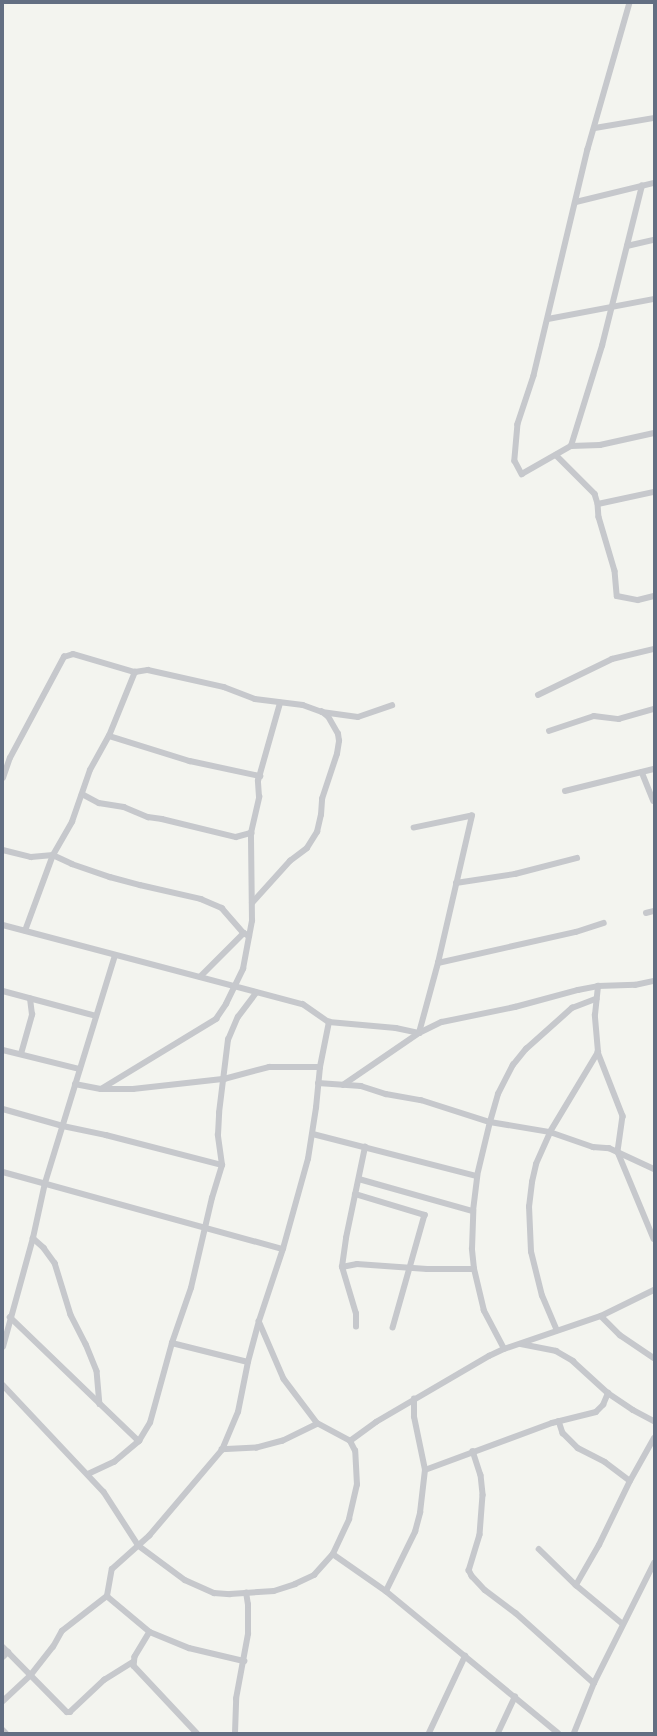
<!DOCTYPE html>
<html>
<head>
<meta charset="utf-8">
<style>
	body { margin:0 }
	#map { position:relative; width:657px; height:1736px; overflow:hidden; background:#f3f4ef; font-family:Helvetica,sans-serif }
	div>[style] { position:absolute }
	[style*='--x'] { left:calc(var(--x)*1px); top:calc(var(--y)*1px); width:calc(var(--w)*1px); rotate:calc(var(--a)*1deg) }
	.minor>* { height:5.5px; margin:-2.75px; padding:0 2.75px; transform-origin:2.75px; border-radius:2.75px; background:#c6c8cc }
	span { translate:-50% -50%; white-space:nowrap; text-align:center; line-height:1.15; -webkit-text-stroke:4px #fff; paint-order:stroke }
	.frame { position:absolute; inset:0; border:4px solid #626e82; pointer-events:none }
</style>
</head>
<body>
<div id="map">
	<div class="minor">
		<i style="--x:630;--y:3;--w:152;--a:106"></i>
		<i style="--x:588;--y:149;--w:233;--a:103.4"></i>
		<i style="--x:534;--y:376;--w:51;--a:108.4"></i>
		<i style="--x:518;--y:424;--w:37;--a:95"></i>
		<i style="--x:515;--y:461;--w:15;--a:62"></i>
		<i style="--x:522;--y:474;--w:56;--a:-29.7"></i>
		<i style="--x:571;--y:446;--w:29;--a:-2"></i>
		<i style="--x:600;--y:445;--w:55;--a:-12.5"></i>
		<i style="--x:595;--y:128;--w:60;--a:-9.6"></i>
		<i style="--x:576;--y:202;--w:80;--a:-13.7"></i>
		<i style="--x:627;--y:246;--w:28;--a:-13"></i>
		<i style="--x:548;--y:319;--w:108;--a:-10.7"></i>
		<i style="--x:571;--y:446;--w:105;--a:-72.8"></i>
		<i style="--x:602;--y:346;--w:165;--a:-76"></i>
		<i style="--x:556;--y:455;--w:55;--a:45"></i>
		<i style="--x:595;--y:494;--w:10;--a:73"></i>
		<i style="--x:598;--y:504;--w:13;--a:86"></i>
		<i style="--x:599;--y:517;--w:56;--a:73.5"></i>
		<i style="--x:615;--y:571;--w:25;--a:85"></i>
		<i style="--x:617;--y:596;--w:21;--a:11"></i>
		<i style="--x:638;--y:600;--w:16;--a:-14"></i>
		<i style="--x:598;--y:504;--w:57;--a:-12.1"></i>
		<i style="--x:538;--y:695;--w:82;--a:-25.9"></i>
		<i style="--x:612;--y:659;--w:43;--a:-13.4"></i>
		<i style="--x:549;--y:731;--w:47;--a:-18.4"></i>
		<i style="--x:594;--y:716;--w:25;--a:7"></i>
		<i style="--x:619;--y:719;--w:36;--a:-16"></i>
		<i style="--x:109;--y:736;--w:85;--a:17.2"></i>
		<i style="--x:190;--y:761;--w:72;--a:12.1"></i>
		<i style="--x:642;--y:772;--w:31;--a:68"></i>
		<i style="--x:3;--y:778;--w:21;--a:-71"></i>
		<i style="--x:10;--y:758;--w:115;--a:-61.9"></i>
		<i style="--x:64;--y:657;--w:9;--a:-18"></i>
		<i style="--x:73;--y:654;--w:65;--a:16.2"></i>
		<i style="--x:565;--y:791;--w:92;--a:-13.9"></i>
		<i style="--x:82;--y:794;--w:19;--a:28"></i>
		<i style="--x:99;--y:803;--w:25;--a:9"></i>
		<i style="--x:124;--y:807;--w:26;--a:23"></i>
		<i style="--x:148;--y:817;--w:14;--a:8"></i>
		<i style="--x:162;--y:819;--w:76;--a:13.7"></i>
		<i style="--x:236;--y:837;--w:16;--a:-15"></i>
		<i style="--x:3;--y:850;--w:29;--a:14"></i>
		<i style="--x:31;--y:857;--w:22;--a:-5"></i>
		<i style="--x:53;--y:855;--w:21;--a:25"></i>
		<i style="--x:72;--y:864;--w:40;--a:18.9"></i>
		<i style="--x:110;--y:877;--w:31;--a:15"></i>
		<i style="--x:140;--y:885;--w:63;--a:12.9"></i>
		<i style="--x:201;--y:899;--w:23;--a:23"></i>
		<i style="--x:222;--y:908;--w:33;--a:49"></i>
		<i style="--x:244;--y:933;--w:6;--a:31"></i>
		<i style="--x:456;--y:883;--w:60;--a:-8.7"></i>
		<i style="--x:515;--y:874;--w:64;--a:-14.5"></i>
		<i style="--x:252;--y:903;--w:57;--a:-47.9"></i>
		<i style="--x:290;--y:861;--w:21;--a:-37"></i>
		<i style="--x:307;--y:848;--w:19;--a:-58"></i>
		<i style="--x:317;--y:832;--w:17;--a:-77"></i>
		<i style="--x:321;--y:815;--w:16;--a:-86"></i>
		<i style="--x:322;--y:799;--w:47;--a:-71.6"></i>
		<i style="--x:337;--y:754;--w:13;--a:-81"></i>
		<i style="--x:339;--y:741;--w:7;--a:-98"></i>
		<i style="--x:338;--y:734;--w:20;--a:-120"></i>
		<i style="--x:328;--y:717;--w:8;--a:-140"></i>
		<i style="--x:646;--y:913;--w:8;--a:-14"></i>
		<i style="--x:3;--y:925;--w:310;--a:14.8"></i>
		<i style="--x:303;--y:1004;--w:32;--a:35"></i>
		<i style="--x:329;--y:1022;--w:67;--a:5.1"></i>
		<i style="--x:396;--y:1028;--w:24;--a:12"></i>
		<i style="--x:419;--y:1033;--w:25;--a:-26"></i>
		<i style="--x:442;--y:1022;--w:75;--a:-11.6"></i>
		<i style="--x:515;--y:1007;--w:65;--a:-15.1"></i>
		<i style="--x:578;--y:990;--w:20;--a:-11"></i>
		<i style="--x:598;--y:986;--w:37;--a:-2"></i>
		<i style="--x:635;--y:985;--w:19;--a:-12"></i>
		<i style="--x:25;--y:931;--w:81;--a:-69.8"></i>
		<i style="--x:53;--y:855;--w:38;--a:-60"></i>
		<i style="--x:72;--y:822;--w:55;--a:-70.9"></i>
		<i style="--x:90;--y:770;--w:39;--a:-61"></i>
		<i style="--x:109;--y:736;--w:69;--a:-67.9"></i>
		<i style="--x:135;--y:672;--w:13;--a:-9"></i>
		<i style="--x:148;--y:670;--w:78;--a:12.6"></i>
		<i style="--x:224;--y:687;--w:33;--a:21"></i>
		<i style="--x:255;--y:699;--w:48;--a:7.1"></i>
		<i style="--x:303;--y:705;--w:20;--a:20"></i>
		<i style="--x:322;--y:712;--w:36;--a:8"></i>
		<i style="--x:358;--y:717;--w:36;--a:-19"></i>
		<i style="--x:438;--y:963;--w:141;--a:-12.7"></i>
		<i style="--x:576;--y:932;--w:29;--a:-18"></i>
		<i style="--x:200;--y:977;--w:62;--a:-45"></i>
		<i style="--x:3;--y:991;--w:96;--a:15"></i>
		<i style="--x:3;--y:1050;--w:79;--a:13.9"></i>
		<i style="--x:598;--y:1052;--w:69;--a:68.7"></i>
		<i style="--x:623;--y:1116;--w:36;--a:98"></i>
		<i style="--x:618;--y:1152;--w:94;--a:67.5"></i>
		<i style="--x:21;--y:1054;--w:41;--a:-74.2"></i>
		<i style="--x:32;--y:1015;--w:16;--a:-97"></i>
		<i style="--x:318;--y:1083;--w:43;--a:4"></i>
		<i style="--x:361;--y:1086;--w:26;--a:18"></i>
		<i style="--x:386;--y:1094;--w:36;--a:10"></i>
		<i style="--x:421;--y:1100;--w:72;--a:17.7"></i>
		<i style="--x:490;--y:1122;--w:61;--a:9.5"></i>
		<i style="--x:550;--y:1132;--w:46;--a:19.2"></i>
		<i style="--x:593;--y:1147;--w:16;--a:4"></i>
		<i style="--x:609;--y:1148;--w:50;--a:25"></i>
		<i style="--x:75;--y:1084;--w:26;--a:11"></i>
		<i style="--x:101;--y:1089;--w:32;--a:0"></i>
		<i style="--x:133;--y:1089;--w:92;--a:-6.3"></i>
		<i style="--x:224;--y:1079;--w:47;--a:-14.9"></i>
		<i style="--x:269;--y:1067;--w:51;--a:0"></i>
		<i style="--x:343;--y:1085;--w:92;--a:-34.4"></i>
		<i style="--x:419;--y:1033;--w:73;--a:-74.8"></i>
		<i style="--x:438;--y:963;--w:151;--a:-77"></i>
		<i style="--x:472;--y:816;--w:59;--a:168.3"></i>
		<i style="--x:101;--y:1089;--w:135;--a:-31.3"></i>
		<i style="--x:216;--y:1019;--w:18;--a:-56"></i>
		<i style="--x:226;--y:1004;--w:39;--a:-64"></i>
		<i style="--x:243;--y:969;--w:49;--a:-79.4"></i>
		<i style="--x:252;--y:921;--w:88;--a:-90.7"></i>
		<i style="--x:251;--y:833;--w:37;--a:-77"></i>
		<i style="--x:259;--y:797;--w:16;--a:-94"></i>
		<i style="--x:258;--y:781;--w:81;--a:-74.2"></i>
		<i style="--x:3;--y:1109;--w:62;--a:15.8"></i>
		<i style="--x:63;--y:1126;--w:44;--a:11.8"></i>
		<i style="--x:106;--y:1135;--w:120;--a:14.5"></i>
		<i style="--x:313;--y:1134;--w:169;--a:14.4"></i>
		<i style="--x:3;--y:1172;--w:290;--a:15.4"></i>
		<i style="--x:359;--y:1179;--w:118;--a:15.7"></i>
		<i style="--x:355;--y:1194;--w:73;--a:16.7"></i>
		<i style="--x:425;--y:1215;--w:117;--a:105.8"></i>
		<i style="--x:33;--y:1238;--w:15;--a:42"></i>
		<i style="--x:44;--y:1248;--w:19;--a:54"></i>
		<i style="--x:55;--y:1263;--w:54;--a:72.9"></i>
		<i style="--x:71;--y:1315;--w:33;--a:63"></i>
		<i style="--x:86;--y:1344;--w:29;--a:68"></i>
		<i style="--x:97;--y:1371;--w:33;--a:85"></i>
		<i style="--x:342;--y:1267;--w:15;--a:-11"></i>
		<i style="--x:357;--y:1264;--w:70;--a:4.1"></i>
		<i style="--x:427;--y:1269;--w:47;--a:0"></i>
		<i style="--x:601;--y:1316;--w:59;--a:-26.1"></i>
		<i style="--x:10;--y:1317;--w:179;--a:43.9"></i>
		<i style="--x:259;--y:1321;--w:63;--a:66.7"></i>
		<i style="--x:284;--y:1379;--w:56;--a:52.9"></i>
		<i style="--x:356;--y:1327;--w:13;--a:-90"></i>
		<i style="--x:356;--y:1314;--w:49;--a:-106.6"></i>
		<i style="--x:342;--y:1267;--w:29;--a:-82"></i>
		<i style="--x:346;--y:1238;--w:93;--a:-78.2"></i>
		<i style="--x:557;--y:1331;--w:38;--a:-113"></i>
		<i style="--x:542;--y:1296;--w:45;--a:-104"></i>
		<i style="--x:531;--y:1252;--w:45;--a:-92.5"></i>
		<i style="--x:529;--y:1207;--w:25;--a:-83"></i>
		<i style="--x:532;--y:1182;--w:18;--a:-77"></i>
		<i style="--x:536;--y:1164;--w:35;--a:-66"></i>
		<i style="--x:550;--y:1132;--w:93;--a:-59"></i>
		<i style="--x:598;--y:1052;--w:37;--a:-95"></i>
		<i style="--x:595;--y:1015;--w:29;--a:-84"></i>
		<i style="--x:172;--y:1343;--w:78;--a:14"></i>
		<i style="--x:521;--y:1344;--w:36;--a:11"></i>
		<i style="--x:556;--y:1351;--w:20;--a:30"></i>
		<i style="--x:573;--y:1361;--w:47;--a:42.4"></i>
		<i style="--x:608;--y:1393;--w:30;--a:34"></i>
		<i style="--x:633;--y:1410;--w:24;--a:28"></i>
		<i style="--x:3;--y:1347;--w:113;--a:-74.6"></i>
		<i style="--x:33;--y:1238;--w:56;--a:-77.7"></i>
		<i style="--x:45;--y:1183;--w:238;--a:-72.9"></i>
		<i style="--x:504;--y:1349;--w:43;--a:-117.8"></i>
		<i style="--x:484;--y:1311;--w:43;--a:-103.4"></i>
		<i style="--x:474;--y:1269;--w:20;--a:-96"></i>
		<i style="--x:472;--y:1249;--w:38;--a:-88"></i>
		<i style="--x:473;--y:1211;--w:35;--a:-83"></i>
		<i style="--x:477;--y:1176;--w:56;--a:-76.5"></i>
		<i style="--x:490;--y:1122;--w:29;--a:-74"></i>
		<i style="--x:498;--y:1094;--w:33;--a:-63"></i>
		<i style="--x:513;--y:1065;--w:21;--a:-51"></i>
		<i style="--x:526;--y:1049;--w:62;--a:-41.7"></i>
		<i style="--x:572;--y:1008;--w:26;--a:-21"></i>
		<i style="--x:3;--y:1385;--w:147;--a:46.7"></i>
		<i style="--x:104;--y:1492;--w:64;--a:57.1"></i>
		<i style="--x:139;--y:1546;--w:57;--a:36.5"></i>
		<i style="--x:185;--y:1580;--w:32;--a:24"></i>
		<i style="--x:214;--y:1593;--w:16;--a:4"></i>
		<i style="--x:230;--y:1594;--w:44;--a:-3.9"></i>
		<i style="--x:274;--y:1591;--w:22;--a:-18"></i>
		<i style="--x:295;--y:1584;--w:21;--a:-25"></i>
		<i style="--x:314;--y:1575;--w:28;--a:-48"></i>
		<i style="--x:333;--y:1554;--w:38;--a:-65"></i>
		<i style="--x:349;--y:1519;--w:35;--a:-77"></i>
		<i style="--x:357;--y:1485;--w:34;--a:-93"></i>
		<i style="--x:355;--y:1451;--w:11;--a:-117"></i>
		<i style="--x:350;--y:1441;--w:36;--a:-152"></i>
		<i style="--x:318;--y:1424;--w:39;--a:154"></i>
		<i style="--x:283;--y:1441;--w:27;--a:165"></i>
		<i style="--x:257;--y:1448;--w:35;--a:177"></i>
		<i style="--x:559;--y:1421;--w:13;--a:72"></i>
		<i style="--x:563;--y:1433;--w:21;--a:45"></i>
		<i style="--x:578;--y:1448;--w:30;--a:27"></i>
		<i style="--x:605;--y:1462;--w:31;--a:37"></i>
		<i style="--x:350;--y:1441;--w:32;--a:-36"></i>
		<i style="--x:376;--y:1422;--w:131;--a:-30.3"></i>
		<i style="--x:489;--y:1356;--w:17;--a:-25"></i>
		<i style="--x:504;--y:1349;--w:102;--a:-18.8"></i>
		<i style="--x:601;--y:1316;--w:27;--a:45"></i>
		<i style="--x:620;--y:1335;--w:41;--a:34.1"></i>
		<i style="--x:473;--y:1451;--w:25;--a:72"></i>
		<i style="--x:481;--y:1475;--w:20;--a:84"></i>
		<i style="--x:483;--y:1495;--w:40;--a:94.3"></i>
		<i style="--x:480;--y:1535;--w:37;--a:107"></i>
		<i style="--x:469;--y:1570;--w:7;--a:63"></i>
		<i style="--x:472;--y:1576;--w:19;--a:47"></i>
		<i style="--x:485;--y:1590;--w:39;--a:37"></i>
		<i style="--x:516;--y:1613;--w:105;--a:41.9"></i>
		<i style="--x:425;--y:1470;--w:135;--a:-20.3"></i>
		<i style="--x:552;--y:1423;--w:45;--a:-14"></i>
		<i style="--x:596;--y:1412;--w:10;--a:-45"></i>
		<i style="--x:603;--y:1405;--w:13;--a:-67"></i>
		<i style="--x:88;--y:1474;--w:29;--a:-25"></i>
		<i style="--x:114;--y:1462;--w:33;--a:-40"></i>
		<i style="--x:139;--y:1441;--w:21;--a:-59"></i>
		<i style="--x:150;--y:1423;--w:83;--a:-74.6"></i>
		<i style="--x:172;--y:1343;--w:58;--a:-70.9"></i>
		<i style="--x:191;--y:1288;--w:92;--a:-76.9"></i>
		<i style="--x:212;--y:1198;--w:34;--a:-73"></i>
		<i style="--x:222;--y:1165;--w:30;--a:-98"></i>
		<i style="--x:218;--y:1135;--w:22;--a:-87"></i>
		<i style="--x:219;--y:1113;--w:74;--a:-83"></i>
		<i style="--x:228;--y:1040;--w:25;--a:-67"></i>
		<i style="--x:238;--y:1017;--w:30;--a:-53"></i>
		<i style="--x:539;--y:1549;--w:52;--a:44.2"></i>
		<i style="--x:576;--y:1585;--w:61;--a:39.7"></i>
		<i style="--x:333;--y:1554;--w:65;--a:34.9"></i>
		<i style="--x:386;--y:1591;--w:223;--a:39.5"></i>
		<i style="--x:576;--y:1585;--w:46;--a:-60.1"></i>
		<i style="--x:599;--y:1545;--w:71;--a:-64.2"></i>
		<i style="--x:630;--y:1481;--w:49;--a:-60.8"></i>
		<i style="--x:386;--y:1591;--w:66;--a:-63.8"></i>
		<i style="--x:415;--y:1532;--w:20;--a:-75"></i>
		<i style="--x:420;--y:1513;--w:43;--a:-83.4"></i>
		<i style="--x:425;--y:1470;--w:54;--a:-101.7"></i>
		<i style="--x:414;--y:1417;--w:18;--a:-90"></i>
		<i style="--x:107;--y:1596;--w:56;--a:39.9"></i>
		<i style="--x:150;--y:1632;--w:42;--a:22.3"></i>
		<i style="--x:189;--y:1648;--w:57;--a:13.3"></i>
		<i style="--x:150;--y:1632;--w:29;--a:121"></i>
		<i style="--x:135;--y:1657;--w:9;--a:96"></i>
		<i style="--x:134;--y:1666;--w:92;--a:46.8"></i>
		<i style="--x:3;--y:1647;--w:91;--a:45.4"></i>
		<i style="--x:67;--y:1712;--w:3;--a:0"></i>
		<i style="--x:70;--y:1712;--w:47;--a:-43.3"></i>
		<i style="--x:104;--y:1680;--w:34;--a:-32"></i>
		<i style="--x:3;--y:1657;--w:7;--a:-45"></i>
		<i style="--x:3;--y:1701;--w:37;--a:-43"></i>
		<i style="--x:30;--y:1676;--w:37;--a:-52"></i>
		<i style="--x:53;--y:1647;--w:18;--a:-61"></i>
		<i style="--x:62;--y:1631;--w:57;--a:-37.9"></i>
		<i style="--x:107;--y:1596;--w:27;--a:-80"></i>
		<i style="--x:112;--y:1569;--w:50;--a:-41.7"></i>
		<i style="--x:149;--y:1536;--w:113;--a:-49.7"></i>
		<i style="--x:222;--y:1450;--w:41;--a:-67.2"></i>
		<i style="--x:238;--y:1412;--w:51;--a:-78.7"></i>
		<i style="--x:248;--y:1362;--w:42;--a:-75"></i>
		<i style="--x:259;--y:1321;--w:76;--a:-71.6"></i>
		<i style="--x:283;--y:1249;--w:93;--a:-74.5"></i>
		<i style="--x:308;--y:1159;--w:52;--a:-81.1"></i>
		<i style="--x:316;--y:1108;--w:41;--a:-84.4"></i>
		<i style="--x:320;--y:1067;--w:46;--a:-78.7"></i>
		<i style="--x:3;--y:1730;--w:4;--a:45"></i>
		<i style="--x:235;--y:1733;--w:34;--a:-88"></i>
		<i style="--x:236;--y:1699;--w:66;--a:-79.5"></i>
		<i style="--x:248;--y:1634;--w:29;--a:-90"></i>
		<i style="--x:248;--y:1605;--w:12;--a:-99"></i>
		<i style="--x:429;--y:1733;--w:85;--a:-64.9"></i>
		<i style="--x:498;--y:1733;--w:40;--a:-65"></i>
		<i style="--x:574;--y:1733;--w:54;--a:-68.2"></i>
		<i style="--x:594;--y:1683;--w:134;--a:-63.4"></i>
	</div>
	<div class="frame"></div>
</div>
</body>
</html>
